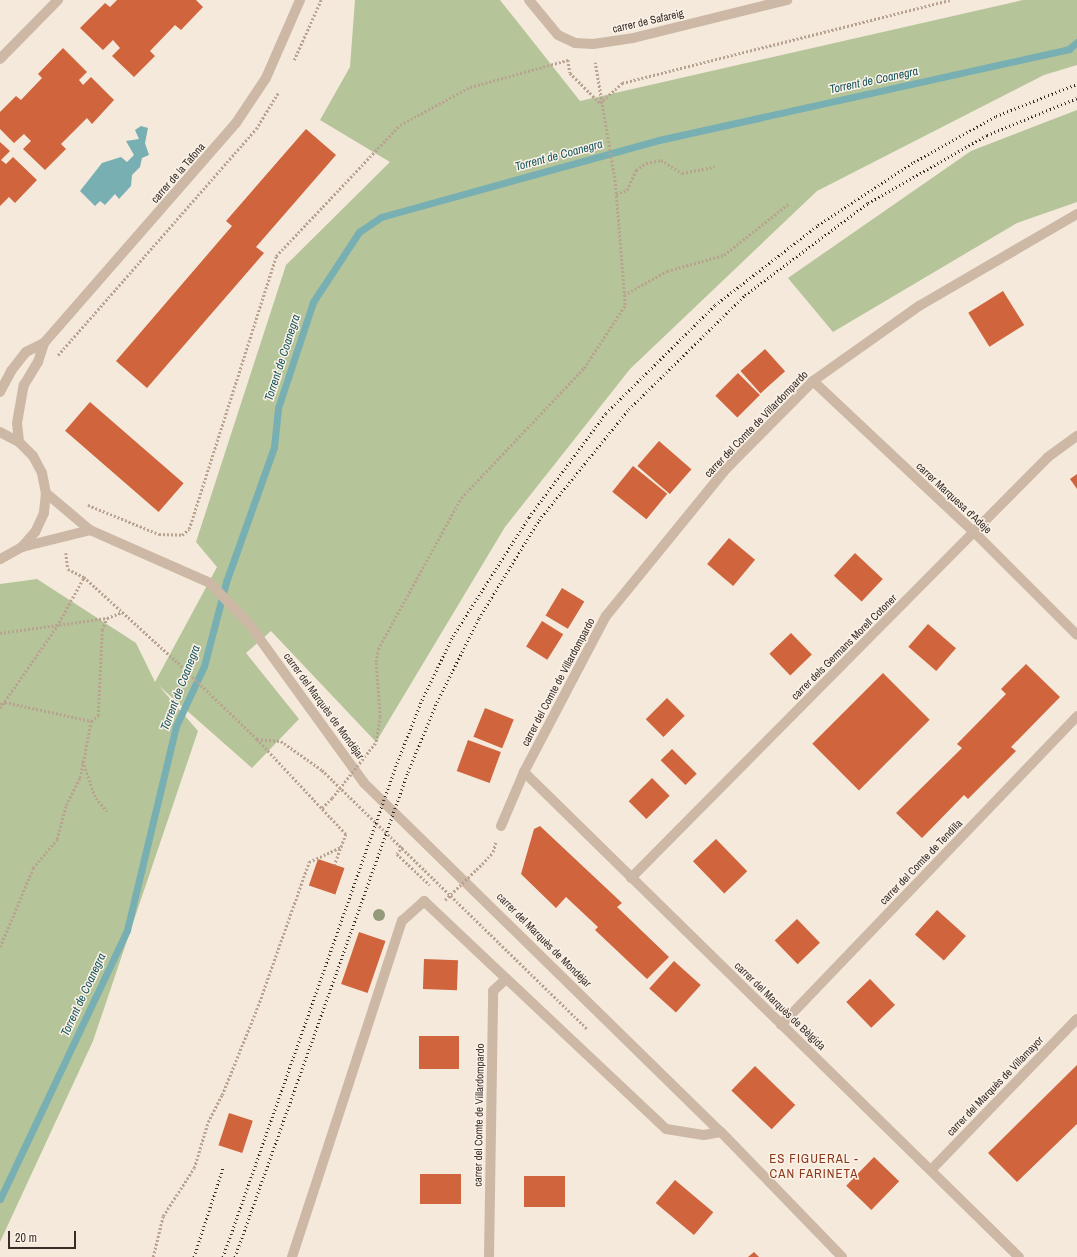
<!DOCTYPE html>
<html>
<head>
<meta charset="utf-8">
<style>
	body { margin:0 }
	#map { position:relative; width:1077px; height:1257px; overflow:hidden; background:#f4e9db; font-family:"Archivo Narrow",sans-serif }
	div>[style] { position:absolute }
	[style*='--x'] { left:calc(var(--x)*1px); top:calc(var(--y)*1px); width:calc(var(--w)*1px); rotate:calc(var(--a)*1deg) }
	.green>* { inset:0; background:#b5c499 }
	.water>* { inset:0; background:#77afb3 }
	.stream>* { height:7px; margin:-3.5px; padding:0 3.5px; transform-origin:3.5px; border-radius:3.5px; background:#77afb3 }
	.building>* { inset:0; background:#cf643d; transform-origin:0 0 }
	.path>* { height:2.5px; margin-top:-1.25px; transform-origin:0; background:repeating-linear-gradient(90deg,#b9a290 0 2px,transparent 0 4px) }
	.minor>* { height:10px; margin:-5px; padding:0 5px; transform-origin:5px; border-radius:5px; background:#cdb8a6 }
	.rail>* { height:3px; margin-top:-1.5px; transform-origin:0; background:repeating-linear-gradient(90deg,#382d27 0 1px,transparent 0 4px) }
	.path-bridge>* { height:2.5px; margin-top:-1.25px; transform-origin:0; background:repeating-linear-gradient(90deg,#b9a290 0 2px,transparent 0 4px) }
	.trees>* { width:12px; height:12px; margin:-6px; border-radius:50%; background:#949979 }
	span { translate:-50% -50%; white-space:nowrap; text-align:center; line-height:1.15; -webkit-text-stroke:3px #fbf2e8; paint-order:stroke }
	.street-label { font-size:11px; color:#382d27 }
	.water-label { font-size:12px; color:#19575d; font-style:italic }
	.quarter-label { font-size:13px; color:#8d381a; letter-spacing:1px }
	.scale { position:absolute; left:8px; top:1231px; width:68px; height:18px; box-sizing:border-box; border:2px solid #382d27; border-top:0; padding-left:5px; font-size:12px; line-height:14px; white-space:nowrap; color:#382d27; -webkit-text-stroke:3px #fbf2e8; paint-order:stroke }
</style>
</head>
<body>
<div id="map">
	<div class="green">
		<i style="clip-path:polygon(355px 0,500px 0,580px 101px,1023px 0,1077px 0,1077px 65px,1044px 75px,817px 191px,630px 369px,505px 527px,376px 742px,271px 631px,246px 653px,299px 719px,252px 768px,159px 686px,198px 731px,93px 1041px,0 1242px,0 584px,37px 579px,136px 643px,155px 682px,217px 567px,196px 542px,286px 265px,390px 162px,320px 120px,350px 67px)"></i>
		<i style="clip-path:polygon(1077px 110px,1077px 202px,1017px 223px,833px 332px,788px 278px,971px 151px)"></i>
	</div>
	<div class="water">
		<i style="clip-path:polygon(141px 126px,148px 128px,145px 143px,149px 155px,142px 158px,140px 167px,132px 175px,131px 186px,119px 199px,115px 194px,105px 205px,100px 201px,95px 206px,80px 191px,102px 163px,121px 157px,127px 162px,134px 155px,126px 141px,139px 139px,135px 130px)"></i>
	</div>
	<div class="stream">
		<i style="--x:0;--y:1199;--w:297;--a:-64.7"></i>
		<i style="--x:127;--y:930;--w:210;--a:-76.5"></i>
		<i style="--x:176;--y:726;--w:66;--a:-65"></i>
		<i style="--x:204;--y:666;--w:87;--a:-75.3"></i>
		<i style="--x:226;--y:582;--w:143;--a:-70.4"></i>
		<i style="--x:274;--y:447;--w:39;--a:-84"></i>
		<i style="--x:278;--y:408;--w:112;--a:-71.7"></i>
		<i style="--x:313;--y:302;--w:84;--a:-56.7"></i>
		<i style="--x:359;--y:232;--w:27;--a:-34"></i>
		<i style="--x:381;--y:217;--w:288;--a:-15.5"></i>
		<i style="--x:659;--y:140;--w:420;--a:-12.5"></i>
		<i style="--x:1069;--y:49;--w:11;--a:-41"></i>
	</div>
	<div class="building">
		<i style="clip-path:polygon(117px 0,196px 0,203px 7px,181px 30px,175px 25px,150px 51px,155px 56px,134px 77px,112px 56px,120px 48px,113px 40px,103px 50px,80px 28px,105px 3px,110px 7px)"></i>
		<i style="clip-path:polygon(63px 48px,87px 72px,79px 80px,83px 85px,91px 77px,114px 100px,92px 124px,87px 118px,61px 144px,66px 149px,45px 170px,23px 149px,31px 141px,24px 134px,14px 143px,0 129px,0 112px,16px 96px,21px 100px,42px 78px,38px 74px)"></i>
		<i style="clip-path:polygon(306px 129px,336px 155px,256px 247px,264px 253px,147px 388px,116px 361px,232px 226px,226px 221px)"></i>
		<i style="clip-path:polygon(0 142px,10px 151px,1px 160px,6px 164px,13px 157px,37px 180px,15px 203px,9px 197px,0 206px)"></i>
		<i style="left:1003px;top:291px;width:40px;height:41px;rotate:58deg"></i>
		<i style="left:765px;top:349px;width:30px;height:33px;rotate:48deg"></i>
		<i style="left:738px;top:373px;width:31px;height:32px;rotate:45deg"></i>
		<i style="left:90px;top:402px;width:124px;height:38px;rotate:41deg"></i>
		<i style="left:659px;top:441px;width:43px;height:33px;rotate:41deg"></i>
		<i style="left:633px;top:466px;width:44px;height:33px;rotate:39deg"></i>
		<i style="clip-path:polygon(1077px 474px,1077px 489px,1070px 479px)"></i>
		<i style="left:729px;top:538px;width:34px;height:34px;rotate:40deg"></i>
		<i style="left:855px;top:553px;width:38px;height:31px;rotate:43deg"></i>
		<i style="left:562px;top:588px;width:26px;height:32px;rotate:31deg"></i>
		<i style="left:542px;top:621px;width:25px;height:30px;rotate:32deg"></i>
		<i style="left:928px;top:624px;width:37px;height:30px;rotate:41deg"></i>
		<i style="left:791px;top:633px;width:30px;height:30px;rotate:46deg"></i>
		<i style="clip-path:polygon(1026px 664px,1060px 697px,1011px 747px,1016px 751px,968px 799px,964px 795px,922px 838px,896px 813px,962px 748px,957px 744px,1006px 694px,1001px 689px)"></i>
		<i style="left:883px;top:673px;width:66px;height:100px;rotate:45deg"></i>
		<i style="left:667px;top:698px;width:25px;height:30px;rotate:45deg"></i>
		<i style="left:485px;top:708px;width:31px;height:31px;rotate:22deg"></i>
		<i style="left:468px;top:740px;width:35px;height:33px;rotate:20deg"></i>
		<i style="left:672px;top:749px;width:35px;height:16px;rotate:45deg"></i>
		<i style="left:652px;top:778px;width:25px;height:33px;rotate:45deg"></i>
		<i style="clip-path:polygon(540px 826px,622px 903px,617px 907px,669px 957px,647px 979px,595px 930px,598px 927px,566px 897px,556px 908px,521px 874px,534px 829px)"></i>
		<i style="left:716px;top:839px;width:45px;height:32px;rotate:46deg"></i>
		<i style="left:318px;top:859px;width:28px;height:28px;rotate:19deg"></i>
		<i style="left:937px;top:910px;width:39px;height:33px;rotate:42deg"></i>
		<i style="left:797px;top:919px;width:33px;height:31px;rotate:46deg"></i>
		<i style="left:359px;top:932px;width:28px;height:55px;rotate:19deg"></i>
		<i style="left:424px;top:959px;width:34px;height:30px;rotate:2deg"></i>
		<i style="left:674px;top:961px;width:36px;height:37px;rotate:42deg"></i>
		<i style="left:870px;top:979px;width:36px;height:33px;rotate:46deg"></i>
		<i style="left:459px;top:1036px;width:33px;height:40px;rotate:90deg"></i>
		<i style="clip-path:polygon(1077px 1065px,1077px 1124px,1017px 1182px,988px 1153px)"></i>
		<i style="left:755px;top:1066px;width:56px;height:34px;rotate:44deg"></i>
		<i style="left:229px;top:1113px;width:25px;height:34px;rotate:18deg"></i>
		<i style="left:874px;top:1157px;width:35px;height:40px;rotate:44deg"></i>
		<i style="left:420px;top:1174px;width:41px;height:30px"></i>
		<i style="left:524px;top:1176px;width:41px;height:31px"></i>
		<i style="left:675px;top:1180px;width:50px;height:30px;rotate:40deg"></i>
		<i style="clip-path:polygon(754px 1252px,759px 1257px,748px 1257px)"></i>
	</div>
	<div class="path">
		<i style="--x:294;--y:60;--w:66;--a:-65.8"></i>
		<i style="--x:616;--y:194;--w:12;--a:-20"></i>
		<i style="--x:627;--y:190;--w:22;--a:-66"></i>
		<i style="--x:636;--y:170;--w:12;--a:-35"></i>
		<i style="--x:646;--y:163;--w:15;--a:-11"></i>
		<i style="--x:661;--y:160;--w:25;--a:32"></i>
		<i style="--x:682;--y:173;--w:33;--a:-11"></i>
		<i style="--x:624;--y:295;--w:49;--a:-29.2"></i>
		<i style="--x:667;--y:271;--w:59;--a:-15.7"></i>
		<i style="--x:724;--y:255;--w:82;--a:-38.6"></i>
		<i style="--x:58;--y:355;--w:300;--a:-48.8"></i>
		<i style="--x:256;--y:129;--w:42;--a:-58.6"></i>
		<i style="--x:88;--y:505;--w:77;--a:22.2"></i>
		<i style="--x:159;--y:534;--w:23;--a:2"></i>
		<i style="--x:182;--y:535;--w:9;--a:-41"></i>
		<i style="--x:189;--y:529;--w:287;--a:-72.3"></i>
		<i style="--x:276;--y:256;--w:180;--a:-46.6"></i>
		<i style="--x:400;--y:125;--w:80;--a:-28.5"></i>
		<i style="--x:470;--y:87;--w:102;--a:-15.4"></i>
		<i style="--x:568;--y:60;--w:13;--a:81"></i>
		<i style="--x:570;--y:73;--w:42;--a:45"></i>
		<i style="--x:600;--y:103;--w:30;--a:-42"></i>
		<i style="--x:622;--y:83;--w:338;--a:-14.2"></i>
		<i style="--x:66;--y:553;--w:16;--a:83"></i>
		<i style="--x:68;--y:569;--w:18;--a:27"></i>
		<i style="--x:84;--y:577;--w:123;--a:42.4"></i>
		<i style="--x:175;--y:660;--w:114;--a:43.9"></i>
		<i style="--x:257;--y:739;--w:130;--a:46.9"></i>
		<i style="--x:346;--y:834;--w:33;--a:110"></i>
		<i style="--x:0;--y:633;--w:108;--a:-8"></i>
		<i style="--x:107;--y:618;--w:17;--a:-21"></i>
		<i style="--x:0;--y:704;--w:5;--a:-22"></i>
		<i style="--x:5;--y:702;--w:88;--a:12.5"></i>
		<i style="--x:91;--y:721;--w:9;--a:-36"></i>
		<i style="--x:98;--y:716;--w:86;--a:-87.3"></i>
		<i style="--x:102;--y:630;--w:13;--a:-67"></i>
		<i style="--x:0;--y:708;--w:100;--a:-55.2"></i>
		<i style="--x:57;--y:626;--w:56;--a:-61.1"></i>
		<i style="--x:257;--y:739;--w:24;--a:5"></i>
		<i style="--x:281;--y:741;--w:50;--a:35.3"></i>
		<i style="--x:322;--y:770;--w:371;--a:44.3"></i>
		<i style="--x:369;--y:751;--w:11;--a:-52"></i>
		<i style="--x:376;--y:742;--w:25;--a:-81"></i>
		<i style="--x:380;--y:717;--w:55;--a:-94.2"></i>
		<i style="--x:376;--y:662;--w:13;--a:-81"></i>
		<i style="--x:378;--y:649;--w:172;--a:-61.2"></i>
		<i style="--x:461;--y:498;--w:179;--a:-46.6"></i>
		<i style="--x:584;--y:368;--w:75;--a:-56.9"></i>
		<i style="--x:625;--y:305;--w:123;--a:-94.6"></i>
		<i style="--x:615;--y:182;--w:121;--a:-99.5"></i>
		<i style="--x:83;--y:761;--w:39;--a:71"></i>
		<i style="--x:96;--y:798;--w:17;--a:50"></i>
		<i style="--x:322;--y:808;--w:14;--a:-45"></i>
		<i style="--x:403;--y:847;--w:9;--a:131"></i>
		<i style="--x:397;--y:854;--w:45;--a:43.2"></i>
		<i style="--x:482;--y:864;--w:16;--a:-47"></i>
		<i style="--x:493;--y:852;--w:11;--a:-75"></i>
		<i style="--x:0;--y:947;--w:86;--a:-67.3"></i>
		<i style="--x:33;--y:868;--w:38;--a:-50"></i>
		<i style="--x:57;--y:839;--w:35;--a:-75"></i>
		<i style="--x:66;--y:805;--w:30;--a:-63"></i>
		<i style="--x:80;--y:778;--w:58;--a:-79.1"></i>
		<i style="--x:153;--y:1257;--w:42;--a:-76.3"></i>
		<i style="--x:163;--y:1216;--w:57;--a:-57.1"></i>
		<i style="--x:194;--y:1168;--w:48;--a:-73.1"></i>
		<i style="--x:208;--y:1122;--w:30;--a:-63"></i>
		<i style="--x:222;--y:1095;--w:96;--a:-68"></i>
		<i style="--x:258;--y:1006;--w:153;--a:-70.5"></i>
		<i style="--x:309;--y:862;--w:35;--a:-25"></i>
	</div>
	<div class="minor">
		<i style="--x:529;--y:0;--w:45;--a:50.4"></i>
		<i style="--x:558;--y:35;--w:19;--a:25"></i>
		<i style="--x:575;--y:43;--w:18;--a:3"></i>
		<i style="--x:593;--y:44;--w:40;--a:-8.5"></i>
		<i style="--x:633;--y:38;--w:159;--a:-13.9"></i>
		<i style="--x:0;--y:59;--w:83;--a:-45.5"></i>
		<i style="--x:813;--y:381;--w:222;--a:43.2"></i>
		<i style="--x:975;--y:533;--w:144;--a:45"></i>
		<i style="--x:0;--y:392;--w:24;--a:-62"></i>
		<i style="--x:11;--y:371;--w:24;--a:-52"></i>
		<i style="--x:26;--y:352;--w:20;--a:-27"></i>
		<i style="--x:44;--y:343;--w:292;--a:-48.9"></i>
		<i style="--x:236;--y:123;--w:54;--a:-56.3"></i>
		<i style="--x:266;--y:78;--w:85;--a:-66.4"></i>
		<i style="--x:0;--y:432;--w:21;--a:28"></i>
		<i style="--x:19;--y:442;--w:20;--a:45"></i>
		<i style="--x:33;--y:456;--w:19;--a:62"></i>
		<i style="--x:42;--y:473;--w:20;--a:79"></i>
		<i style="--x:46;--y:493;--w:20;--a:96"></i>
		<i style="--x:44;--y:513;--w:21;--a:115"></i>
		<i style="--x:35;--y:532;--w:20;--a:131"></i>
		<i style="--x:22;--y:547;--w:25;--a:151"></i>
		<i style="--x:19;--y:442;--w:19;--a:-96"></i>
		<i style="--x:17;--y:423;--w:39;--a:-80"></i>
		<i style="--x:24;--y:385;--w:27;--a:-59"></i>
		<i style="--x:38;--y:362;--w:20;--a:-72"></i>
		<i style="--x:46;--y:493;--w:57;--a:40.1"></i>
		<i style="--x:90;--y:530;--w:131;--a:23.8"></i>
		<i style="--x:210;--y:583;--w:57;--a:46.4"></i>
		<i style="--x:249;--y:624;--w:196;--a:54.1"></i>
		<i style="--x:364;--y:783;--w:499;--a:44.4"></i>
		<i style="--x:721;--y:1132;--w:174;--a:45.9"></i>
		<i style="--x:22;--y:547;--w:70;--a:-14"></i>
		<i style="--x:524;--y:772;--w:693;--a:44.42"></i>
		<i style="--x:501;--y:826;--w:59;--a:-66.9"></i>
		<i style="--x:524;--y:772;--w:176;--a:-62.3"></i>
		<i style="--x:606;--y:616;--w:190;--a:-50.8"></i>
		<i style="--x:726;--y:469;--w:124;--a:-45.3"></i>
		<i style="--x:813;--y:381;--w:130;--a:-35.3"></i>
		<i style="--x:919;--y:306;--w:183;--a:-30.2"></i>
		<i style="--x:631;--y:878;--w:593;--a:-45.27"></i>
		<i style="--x:1048;--y:457;--w:36;--a:-36"></i>
		<i style="--x:781;--y:1025;--w:428;--a:-46.2"></i>
		<i style="--x:931;--y:1170;--w:210;--a:-46"></i>
		<i style="--x:292;--y:1257;--w:354;--a:-71.9"></i>
		<i style="--x:402;--y:921;--w:30;--a:-42"></i>
		<i style="--x:424;--y:901;--w:332;--a:43.3"></i>
		<i style="--x:666;--y:1129;--w:38;--a:9"></i>
		<i style="--x:704;--y:1135;--w:17;--a:-10"></i>
		<i style="--x:489;--y:1257;--w:266;--a:-89.1"></i>
		<i style="--x:493;--y:991;--w:18;--a:-43"></i>
	</div>
	<div class="rail">
		<i style="--x:194;--y:1257;--w:94;--a:-72"></i>
		<i style="--x:223;--y:1257;--w:524;--a:-70.6"></i>
		<i style="--x:397;--y:763;--w:68;--a:-68.4"></i>
		<i style="--x:422;--y:700;--w:71;--a:-64.2"></i>
		<i style="--x:453;--y:636;--w:141;--a:-57.4"></i>
		<i style="--x:529;--y:517;--w:129;--a:-53.5"></i>
		<i style="--x:606;--y:413;--w:153;--a:-44.7"></i>
		<i style="--x:715;--y:305;--w:130;--a:-37.8"></i>
		<i style="--x:818;--y:225;--w:115;--a:-33.3"></i>
		<i style="--x:914;--y:162;--w:94;--a:-29.3"></i>
		<i style="--x:996;--y:116;--w:87;--a:-21.6"></i>
		<i style="--x:235;--y:1257;--w:515;--a:-70.37"></i>
		<i style="--x:408;--y:772;--w:76;--a:-67.5"></i>
		<i style="--x:437;--y:702;--w:94;--a:-63.4"></i>
		<i style="--x:479;--y:618;--w:115;--a:-58.5"></i>
		<i style="--x:539;--y:520;--w:143;--a:-51"></i>
		<i style="--x:629;--y:409;--w:163;--a:-44.5"></i>
		<i style="--x:745;--y:295;--w:154;--a:-36.8"></i>
		<i style="--x:868;--y:203;--w:137;--a:-29.7"></i>
		<i style="--x:987;--y:135;--w:97;--a:-22.3"></i>
	</div>
	<div class="path-bridge">
		<i style="--x:332;--y:798;--w:60;--a:-51.8"></i>
		<i style="--x:445;--y:900;--w:52;--a:-44.2"></i>
	</div>
	<div class="trees">
		<i style="left:379px;top:915px"></i>
	</div>
	<div class="street-label">
		<span style="left:648px;top:21px;rotate:-13deg">carrer de Safareig</span>
		<span style="left:178px;top:173px;rotate:-49deg">carrer de la Tafona</span>
		<span style="left:756px;top:424px;rotate:-46deg">carrer del Comte de Villardompardo</span>
		<span style="left:954px;top:498px;rotate:43deg">carrer Marquesa d'Adeje</span>
		<span style="left:844px;top:647px;rotate:-45deg">carrer dels Germans Morell Cotoner</span>
		<span style="left:558px;top:682px;rotate:-62deg">carrer del Comte de Villardompardo</span>
		<span style="left:324px;top:706px;rotate:54deg">carrer del Marquès de Mondéjar</span>
		<span style="left:921px;top:862px;rotate:-46deg">carrer del Comte de Tendilla</span>
		<span style="left:544px;top:940px;rotate:45deg">carrer del Marquès de Mondéjar</span>
		<span style="left:780px;top:1006px;rotate:44deg">carrer del Marquès de Bèlgida</span>
		<span style="left:995px;top:1086px;rotate:-46deg">carrer del Marquès de Villamayor</span>
		<span style="left:479px;top:1115px;rotate:-89deg">carrer del Comte de Villardompardo</span>
	</div>
	<div class="water-label">
		<span style="left:874px;top:81px;rotate:-12deg">Torrent de Coanegra</span>
		<span style="left:559px;top:156px;rotate:-15deg">Torrent de Coanegra</span>
		<span style="left:283px;top:358px;rotate:-72deg">Torrent de Coanegra</span>
		<span style="left:181px;top:688px;rotate:-69deg">Torrent de Coanegra</span>
		<span style="left:84px;top:995px;rotate:-65deg">Torrent de Coanegra</span>
	</div>
	<div class="quarter-label">
		<span style="left:814px;top:1167px">ES FIGUERAL -<br>CAN FARINETA</span>
	</div>
	<div class="scale">20 m</div>
</div>
</body>
</html>
